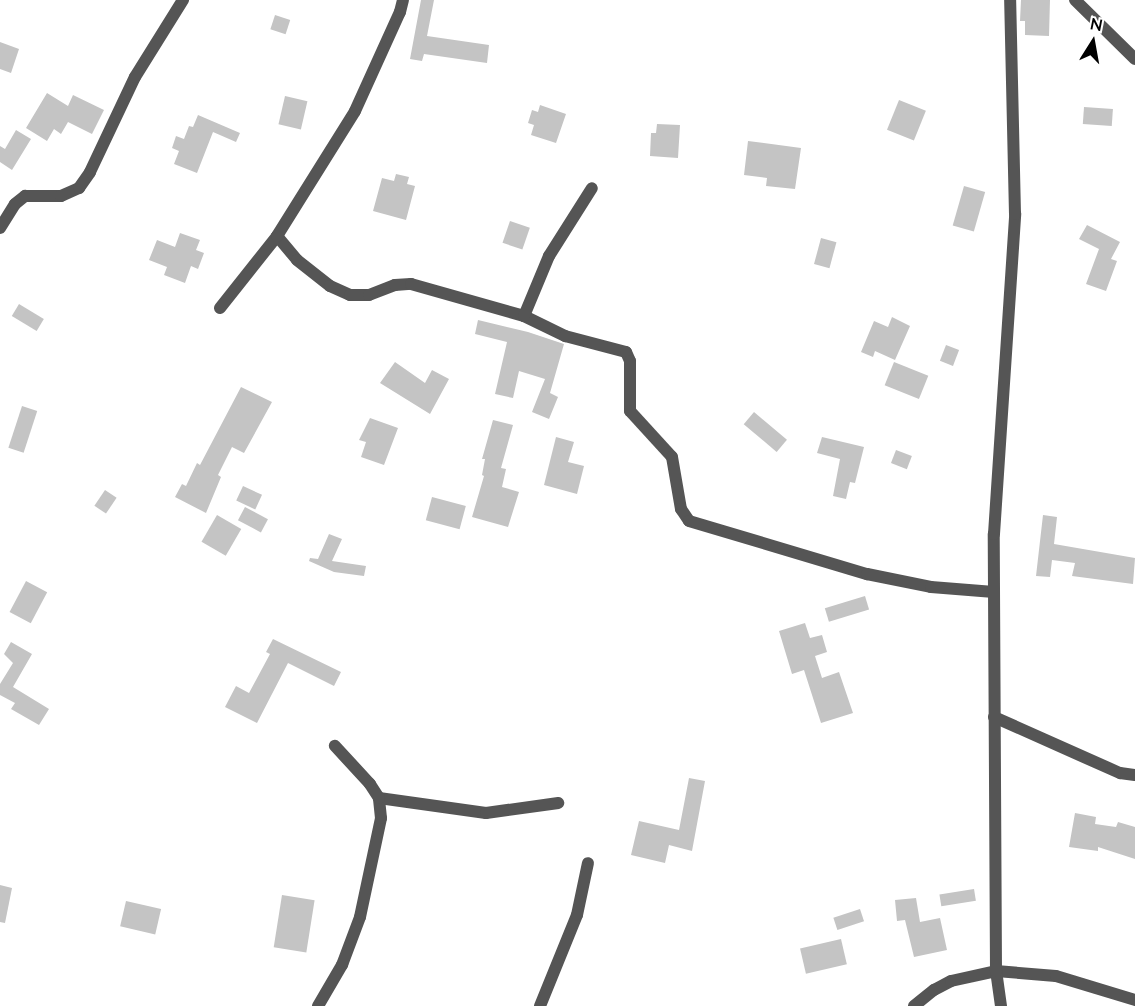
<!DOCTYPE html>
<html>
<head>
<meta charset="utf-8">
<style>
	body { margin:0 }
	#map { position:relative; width:1135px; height:1006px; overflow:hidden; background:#fff; font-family:Lato,sans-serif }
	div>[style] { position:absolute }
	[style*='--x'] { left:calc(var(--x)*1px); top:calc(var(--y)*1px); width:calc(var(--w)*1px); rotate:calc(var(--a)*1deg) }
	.building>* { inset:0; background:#c4c4c4; transform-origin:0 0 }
	.street>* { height:12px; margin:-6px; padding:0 6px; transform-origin:6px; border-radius:6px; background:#555 }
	span { translate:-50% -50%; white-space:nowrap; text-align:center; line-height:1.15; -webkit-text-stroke:4.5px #fff; paint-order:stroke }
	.north { position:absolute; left:1063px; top:12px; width:60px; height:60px; -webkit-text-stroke:4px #fff; paint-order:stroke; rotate:11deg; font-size:16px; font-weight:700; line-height:24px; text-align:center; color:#000 }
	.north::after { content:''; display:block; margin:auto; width:21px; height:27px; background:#000; clip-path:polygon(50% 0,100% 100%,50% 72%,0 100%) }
</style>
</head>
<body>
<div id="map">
	<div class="building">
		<i style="clip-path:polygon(421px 0,434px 0,427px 36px,489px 45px,487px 63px,424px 54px,422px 61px,410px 59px)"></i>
		<i style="clip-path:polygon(1021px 0,1050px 0,1049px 36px,1025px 35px,1025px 21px,1020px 21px)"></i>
		<i style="left:275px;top:15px;width:16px;height:15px;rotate:18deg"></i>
		<i style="clip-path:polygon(0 42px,19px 49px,11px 73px,0 69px)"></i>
		<i style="clip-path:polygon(47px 93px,68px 106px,73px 95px,104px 110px,92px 134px,68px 122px,61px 134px,54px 129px,47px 141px,26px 128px)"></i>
		<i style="left:285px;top:96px;width:23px;height:29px;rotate:13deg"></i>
		<i style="left:899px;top:100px;width:29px;height:32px;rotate:22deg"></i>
		<i style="clip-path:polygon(540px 105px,566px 114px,556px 143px,531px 135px,534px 125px,528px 123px,532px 110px,538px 112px)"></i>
		<i style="left:1084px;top:107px;width:29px;height:17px;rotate:4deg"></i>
		<i style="clip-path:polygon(198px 115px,240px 133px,236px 142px,213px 132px,197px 173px,174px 164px,179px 151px,172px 148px,176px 136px,184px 139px,189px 126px,193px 127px)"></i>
		<i style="clip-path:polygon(657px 124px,680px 125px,678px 158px,650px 156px,651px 133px,656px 133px)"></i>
		<i style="clip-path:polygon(16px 130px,31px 139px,12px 170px,0 162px,0 146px,5px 149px)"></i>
		<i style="clip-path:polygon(748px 141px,801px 148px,795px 189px,766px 186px,767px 178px,744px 175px)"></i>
		<i style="clip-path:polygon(396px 174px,409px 177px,407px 184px,415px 186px,406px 220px,373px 211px,382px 178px,394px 181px)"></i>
		<i style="left:964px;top:186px;width:22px;height:41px;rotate:16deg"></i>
		<i style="left:510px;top:221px;width:21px;height:23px;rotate:19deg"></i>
		<i style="clip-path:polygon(1087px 225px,1120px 242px,1111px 259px,1117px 261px,1106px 291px,1086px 284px,1099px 249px,1079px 239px)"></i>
		<i style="clip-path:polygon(180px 233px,200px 240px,196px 250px,204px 253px,198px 269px,191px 266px,185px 283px,164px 275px,167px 267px,149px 260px,157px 240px,175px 247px)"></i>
		<i style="left:821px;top:238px;width:16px;height:27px;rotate:15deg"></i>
		<i style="left:19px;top:304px;width:29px;height:14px;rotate:31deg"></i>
		<i style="clip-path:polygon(892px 317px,910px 326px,895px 360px,875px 351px,873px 357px,861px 352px,874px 321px,888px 327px)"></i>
		<i style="clip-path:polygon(478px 320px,528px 332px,564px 344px,550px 393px,558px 397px,549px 419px,532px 412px,545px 379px,519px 371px,513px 398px,495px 394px,507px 342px,475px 334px)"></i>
		<i style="left:946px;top:345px;width:14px;height:17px;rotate:21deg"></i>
		<i style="clip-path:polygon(395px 362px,425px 383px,432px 370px,449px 379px,430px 414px,380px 383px)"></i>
		<i style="left:894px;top:362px;width:37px;height:25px;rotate:22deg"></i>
		<i style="clip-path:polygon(241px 387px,272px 402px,244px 453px,232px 447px,218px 475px,221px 477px,206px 513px,175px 497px,182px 484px,186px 486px,197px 463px,200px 465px)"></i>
		<i style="left:22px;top:406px;width:16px;height:44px;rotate:18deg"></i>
		<i style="left:754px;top:412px;width:43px;height:16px;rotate:40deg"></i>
		<i style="clip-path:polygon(370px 418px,398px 428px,384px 465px,361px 457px,366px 442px,359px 440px)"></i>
		<i style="clip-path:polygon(493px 420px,513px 425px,501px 468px,506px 469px,502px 487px,519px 492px,508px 527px,472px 517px,484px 476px,482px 475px,485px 459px,482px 459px)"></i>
		<i style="clip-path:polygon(556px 437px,574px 442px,568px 462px,584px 466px,577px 494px,544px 485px)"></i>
		<i style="clip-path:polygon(822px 437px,864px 447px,855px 483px,850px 482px,846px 499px,833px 496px,840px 459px,817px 453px)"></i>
		<i style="left:896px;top:450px;width:17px;height:14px;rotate:21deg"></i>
		<i style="left:243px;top:486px;width:21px;height:16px;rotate:25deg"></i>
		<i style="left:105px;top:490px;width:14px;height:19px;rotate:34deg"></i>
		<i style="left:432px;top:497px;width:35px;height:24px;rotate:15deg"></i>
		<i style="left:245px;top:507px;width:26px;height:15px;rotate:28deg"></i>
		<i style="left:217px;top:515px;width:28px;height:31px;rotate:30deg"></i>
		<i style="clip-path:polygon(1043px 515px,1057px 517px,1054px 544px,1135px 558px,1133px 584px,1072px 576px,1075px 563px,1052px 560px,1050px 577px,1036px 576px)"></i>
		<i style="clip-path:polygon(329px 534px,342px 539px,332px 561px,366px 566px,364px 576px,334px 572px,309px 561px,310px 558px,318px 559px)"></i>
		<i style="left:26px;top:581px;width:24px;height:35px;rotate:28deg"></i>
		<i style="left:865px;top:596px;width:14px;height:42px;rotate:73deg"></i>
		<i style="clip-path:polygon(805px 623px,810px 638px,822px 635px,827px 652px,815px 656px,822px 678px,839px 672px,853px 713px,821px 723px,804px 670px,792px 674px,779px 631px)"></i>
		<i style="clip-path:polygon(273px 639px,341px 672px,334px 686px,288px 663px,257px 723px,225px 707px,236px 686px,249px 693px,270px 654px,266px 652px)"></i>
		<i style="clip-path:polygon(11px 642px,32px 654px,13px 687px,49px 709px,39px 725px,11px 709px,15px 703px,0 695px,0 684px,13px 663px,4px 654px)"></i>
		<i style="clip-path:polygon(689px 778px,705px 781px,692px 851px,669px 845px,665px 863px,631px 855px,639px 821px,679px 830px)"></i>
		<i style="clip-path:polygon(1075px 813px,1096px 817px,1095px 824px,1116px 827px,1118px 822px,1135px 827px,1135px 859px,1098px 847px,1098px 851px,1069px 847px)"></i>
		<i style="clip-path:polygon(0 885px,12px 888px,5px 923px,0 922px)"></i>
		<i style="left:974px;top:889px;width:12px;height:35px;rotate:81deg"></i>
		<i style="left:282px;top:895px;width:33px;height:53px;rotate:9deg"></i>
		<i style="clip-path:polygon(916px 898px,920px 922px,940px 918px,947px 950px,914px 957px,905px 920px,897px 921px,895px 900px)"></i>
		<i style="left:126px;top:901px;width:36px;height:26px;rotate:13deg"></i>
		<i style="left:860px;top:909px;width:13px;height:28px;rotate:72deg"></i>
		<i style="left:841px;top:939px;width:26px;height:42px;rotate:77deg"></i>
	</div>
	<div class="street">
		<i style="--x:1075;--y:0;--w:84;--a:44.5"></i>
		<i style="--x:0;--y:228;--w:28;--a:-58"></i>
		<i style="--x:15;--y:204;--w:13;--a:-39"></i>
		<i style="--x:25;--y:196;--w:36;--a:0"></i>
		<i style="--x:61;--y:196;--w:20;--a:-24"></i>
		<i style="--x:79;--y:188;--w:19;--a:-55"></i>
		<i style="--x:90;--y:172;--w:105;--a:-64.7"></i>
		<i style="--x:135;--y:77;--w:91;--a:-58.1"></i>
		<i style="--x:277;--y:236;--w:31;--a:50"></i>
		<i style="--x:297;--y:260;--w:42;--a:38.2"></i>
		<i style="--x:330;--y:286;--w:22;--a:24"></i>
		<i style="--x:350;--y:295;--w:19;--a:0"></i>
		<i style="--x:369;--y:295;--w:28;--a:-21"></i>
		<i style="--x:395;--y:285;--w:16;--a:-4"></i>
		<i style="--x:411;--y:284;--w:117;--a:15.8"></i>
		<i style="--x:524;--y:316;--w:46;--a:26"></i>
		<i style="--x:565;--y:336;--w:63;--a:14.7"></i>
		<i style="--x:626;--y:352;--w:10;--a:66"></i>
		<i style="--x:630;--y:361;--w:50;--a:90"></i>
		<i style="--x:630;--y:411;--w:62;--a:47.6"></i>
		<i style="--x:672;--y:457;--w:53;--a:80.2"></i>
		<i style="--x:681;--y:509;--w:14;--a:56"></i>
		<i style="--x:689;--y:521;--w:186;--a:16.6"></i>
		<i style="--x:867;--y:574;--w:65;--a:11.5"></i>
		<i style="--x:931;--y:587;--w:63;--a:4.5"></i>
		<i style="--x:220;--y:308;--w:92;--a:-51.6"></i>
		<i style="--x:277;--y:236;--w:147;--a:-58"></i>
		<i style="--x:355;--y:111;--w:109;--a:-65.6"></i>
		<i style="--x:400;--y:12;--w:12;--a:-76"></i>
		<i style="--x:524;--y:316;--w:65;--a:-67.4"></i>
		<i style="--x:549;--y:256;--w:80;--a:-57.7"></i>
		<i style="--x:994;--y:717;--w:138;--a:24"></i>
		<i style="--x:1120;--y:773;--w:15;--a:8"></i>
		<i style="--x:379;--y:798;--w:108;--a:8"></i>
		<i style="--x:486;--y:813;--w:73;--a:-7.9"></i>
		<i style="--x:318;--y:1006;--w:48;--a:-59.7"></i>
		<i style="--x:342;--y:965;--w:51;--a:-69.4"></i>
		<i style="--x:360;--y:917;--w:101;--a:-78"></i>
		<i style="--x:381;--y:818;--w:20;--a:-96"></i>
		<i style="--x:379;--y:798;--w:17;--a:-123"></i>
		<i style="--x:370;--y:784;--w:52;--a:-132.6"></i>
		<i style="--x:540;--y:1006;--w:98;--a:-67.9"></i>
		<i style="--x:577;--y:915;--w:53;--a:-78.1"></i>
		<i style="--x:914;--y:1006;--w:26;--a:-39"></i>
		<i style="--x:934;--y:990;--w:19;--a:-28"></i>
		<i style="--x:951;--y:981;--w:46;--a:-12.5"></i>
		<i style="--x:996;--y:971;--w:60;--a:4.8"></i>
		<i style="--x:1056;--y:976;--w:83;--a:16.9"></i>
		<i style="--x:1001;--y:1006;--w:35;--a:-98"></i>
		<i style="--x:996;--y:971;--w:437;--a:-90.3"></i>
		<i style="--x:994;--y:534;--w:321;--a:-86.2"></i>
		<i style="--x:1015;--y:214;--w:214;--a:-91.3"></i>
	</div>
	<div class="north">N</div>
</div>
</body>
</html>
